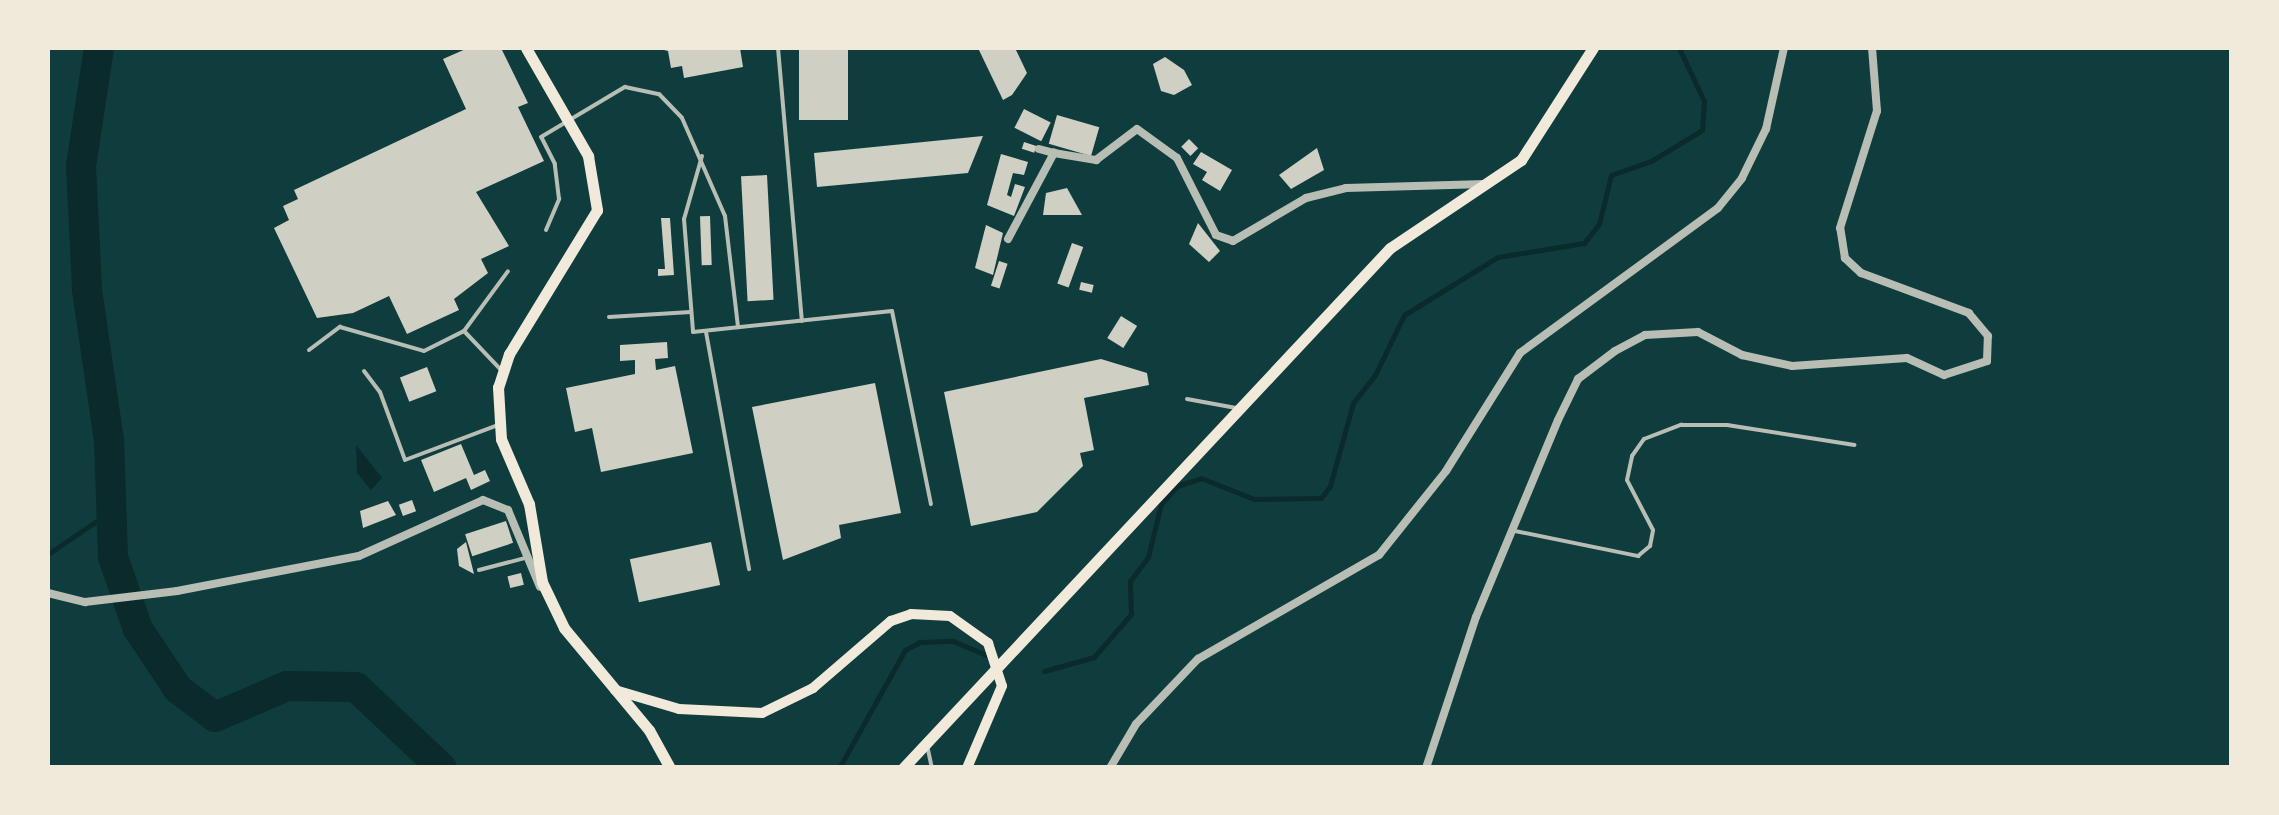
<!DOCTYPE html>
<html>
<head>
<meta charset="utf-8">
<style>
	body { margin:0 }
	#map { position:relative; width:2279px; height:815px; overflow:hidden; background:#0f3d3e; font-family:Inter,sans-serif }
	div>[style] { position:absolute }
	[style*='--x'] { left:calc(var(--x)*1px); top:calc(var(--y)*1px); width:calc(var(--w)*1px); rotate:calc(var(--a)*1deg) }
	.water>* { inset:0; background:#0a2a2b }
	.stream>* { height:5px; margin:-2.5px; padding:0 2.5px; transform-origin:2.5px; border-radius:2.5px; background:#0a2a2b }
	.river>* { height:30px; margin:-15px; padding:0 15px; transform-origin:15px; border-radius:15px; background:#0a2a2b }
	.building>* { inset:0; background:#cfcfc3; transform-origin:0 0 }
	.service>* { height:4px; margin:-2px; padding:0 2px; transform-origin:2px; border-radius:2px; background:#b8beb3 }
	.minor>* { height:8px; margin:-4px; padding:0 4px; transform-origin:4px; border-radius:4px; background:#b8beb3 }
	.secondary>* { height:10px; margin:-5px; padding:0 5px; transform-origin:5px; border-radius:5px; background:#f1e9da }
	.primary>* { height:11px; margin:-5.5px; padding:0 5.5px; transform-origin:5.5px; border-radius:5.5px; background:#f1e9da }
	.trunk>* { height:11px; margin:-5.5px; padding:0 5.5px; transform-origin:5.5px; border-radius:5.5px; background:#f1e9da }
	span { translate:-50% -50%; white-space:nowrap; text-align:center; line-height:1.15; -webkit-text-stroke:8px #f1e9da; paint-order:stroke }
	.frame { position:absolute; inset:0; border:50px solid #f1e9da; pointer-events:none }
</style>
</head>
<body>
<div id="map">
	<div class="water">
		<i style="clip-path:polygon(356px 445px,382px 478px,371px 490px,357px 473px)"></i>
	</div>
	<div class="stream">
		<i style="--x:48;--y:554;--w:71;--a:-34.1"></i>
		<i style="--x:1044;--y:671;--w:52;--a:-15.6"></i>
		<i style="--x:1094;--y:657;--w:57;--a:-49.3"></i>
		<i style="--x:1131;--y:614;--w:33;--a:-92"></i>
		<i style="--x:1130;--y:581;--w:30;--a:-53"></i>
		<i style="--x:1148;--y:557;--w:55;--a:-76.2"></i>
		<i style="--x:1161;--y:504;--w:24;--a:-48"></i>
		<i style="--x:1177;--y:486;--w:25;--a:-18"></i>
		<i style="--x:1201;--y:478;--w:57;--a:21.6"></i>
		<i style="--x:1254;--y:499;--w:67;--a:-0.9"></i>
		<i style="--x:1321;--y:498;--w:15;--a:-53"></i>
		<i style="--x:1330;--y:486;--w:86;--a:-74.5"></i>
		<i style="--x:1353;--y:403;--w:36;--a:-52"></i>
		<i style="--x:1375;--y:375;--w:67;--a:-64.2"></i>
		<i style="--x:1404;--y:315;--w:110;--a:-31.7"></i>
		<i style="--x:1498;--y:257;--w:87;--a:-9.2"></i>
		<i style="--x:1584;--y:243;--w:24;--a:-52"></i>
		<i style="--x:1599;--y:224;--w:50;--a:-76.2"></i>
		<i style="--x:1611;--y:175;--w:42;--a:-19.3"></i>
		<i style="--x:1651;--y:161;--w:60;--a:-31.3"></i>
		<i style="--x:1702;--y:130;--w:29;--a:-86"></i>
		<i style="--x:1704;--y:101;--w:59;--a:-115.3"></i>
		<i style="--x:839;--y:768;--w:135;--a:-60.8"></i>
		<i style="--x:905;--y:650;--w:17;--a:-28"></i>
		<i style="--x:920;--y:642;--w:33;--a:-2"></i>
		<i style="--x:953;--y:641;--w:36;--a:23"></i>
	</div>
	<div class="river">
		<i style="--x:99;--y:48;--w:119;--a:98.7"></i>
		<i style="--x:81;--y:166;--w:124;--a:87.2"></i>
		<i style="--x:87;--y:290;--w:153;--a:81.7"></i>
		<i style="--x:109;--y:441;--w:116;--a:88"></i>
		<i style="--x:113;--y:557;--w:76;--a:70.9"></i>
		<i style="--x:138;--y:629;--w:72;--a:56.3"></i>
		<i style="--x:178;--y:689;--w:46;--a:37.1"></i>
		<i style="--x:215;--y:717;--w:78;--a:-23.3"></i>
		<i style="--x:287;--y:686;--w:69;--a:0.8"></i>
		<i style="--x:356;--y:687;--w:118;--a:43.3"></i>
	</div>
	<div class="building">
		<i style="clip-path:polygon(468px 48px,501px 48px,528px 103px,518px 107px,544px 161px,476px 192px,509px 246px,481px 259px,488px 273px,454px 299px,459px 310px,407px 334px,389px 296px,353px 313px,317px 318px,274px 228px,289px 220px,283px 206px,298px 199px,294px 190px,466px 109px,443px 59px)"></i>
		<i style="clip-path:polygon(656px 48px,740px 48px,743px 67px,684px 78px,682px 66px,671px 68px,668px 51px)"></i>
		<i style="left:799px;top:48px;width:49px;height:72px"></i>
		<i style="clip-path:polygon(978px 48px,1015px 48px,1027px 73px,1012px 95px,1003px 100px)"></i>
		<i style="clip-path:polygon(1165px 57px,1184px 70px,1192px 85px,1174px 95px,1161px 91px,1153px 64px)"></i>
		<i style="left:1024px;top:109px;width:30px;height:21px;rotate:27deg"></i>
		<i style="left:1057px;top:115px;width:44px;height:30px;rotate:16deg"></i>
		<i style="clip-path:polygon(983px 136px,968px 173px,817px 187px,814px 153px)"></i>
		<i style="left:1189px;top:139px;width:13px;height:11px;rotate:45deg"></i>
		<i style="left:1024px;top:142px;width:13px;height:7px;rotate:18deg"></i>
		<i style="clip-path:polygon(1317px 148px,1324px 170px,1291px 189px,1279px 175px)"></i>
		<i style="clip-path:polygon(1201px 152px,1232px 170px,1220px 191px,1202px 180px,1207px 172px,1193px 164px)"></i>
		<i style="clip-path:polygon(1001px 154px,1028px 162px,1024px 175px,1013px 173px,1007px 195px,1011px 197px,1015px 184px,1025px 187px,1014px 216px,987px 205px)"></i>
		<i style="left:767px;top:175px;width:125px;height:26px;rotate:87deg"></i>
		<i style="clip-path:polygon(1067px 188px,1082px 215px,1043px 215px,1046px 193px)"></i>
		<i style="left:710px;top:216px;width:49px;height:10px;rotate:88deg"></i>
		<i style="clip-path:polygon(661px 218px,670px 218px,674px 275px,658px 276px,658px 269px,665px 269px)"></i>
		<i style="clip-path:polygon(1198px 223px,1220px 251px,1209px 262px,1189px 244px)"></i>
		<i style="clip-path:polygon(986px 225px,1003px 233px,993px 275px,975px 268px)"></i>
		<i style="left:1072px;top:243px;width:12px;height:43px;rotate:20deg"></i>
		<i style="left:999px;top:261px;width:9px;height:26px;rotate:18deg"></i>
		<i style="left:1081px;top:282px;width:13px;height:8px;rotate:13deg"></i>
		<i style="left:1121px;top:316px;width:19px;height:26px;rotate:32deg"></i>
		<i style="clip-path:polygon(667px 342px,668px 358px,655px 359px,656px 370px,675px 366px,693px 453px,601px 472px,592px 428px,575px 432px,566px 388px,635px 374px,635px 360px,620px 361px,620px 345px)"></i>
		<i style="clip-path:polygon(1101px 359px,1147px 373px,1149px 385px,1084px 398px,1094px 450px,1080px 453px,1083px 466px,1037px 512px,971px 526px,944px 392px)"></i>
		<i style="left:427px;top:367px;width:26px;height:29px;rotate:69deg"></i>
		<i style="clip-path:polygon(875px 383px,901px 513px,839px 525px,841px 538px,783px 560px,752px 407px)"></i>
		<i style="clip-path:polygon(461px 444px,474px 475px,485px 470px,490px 481px,471px 490px,466px 478px,434px 492px,421px 460px)"></i>
		<i style="left:412px;top:500px;width:12px;height:14px;rotate:70deg"></i>
		<i style="clip-path:polygon(388px 501px,396px 515px,363px 528px,360px 511px)"></i>
		<i style="left:506px;top:521px;width:23px;height:43px;rotate:72deg"></i>
		<i style="clip-path:polygon(466px 542px,474px 574px,459px 566px,457px 549px)"></i>
		<i style="left:711px;top:542px;width:44px;height:83px;rotate:78deg"></i>
		<i style="left:521px;top:573px;width:12px;height:14px;rotate:76deg"></i>
	</div>
	<div class="service">
		<i style="--x:778;--y:48;--w:274;--a:85"></i>
		<i style="--x:702;--y:156;--w:66;--a:105.9"></i>
		<i style="--x:684;--y:219;--w:113;--a:85.4"></i>
		<i style="--x:693;--y:332;--w:200;--a:-6"></i>
		<i style="--x:892;--y:311;--w:197;--a:78.6"></i>
		<i style="--x:546;--y:230;--w:34;--a:-67"></i>
		<i style="--x:559;--y:199;--w:35;--a:-97"></i>
		<i style="--x:555;--y:164;--w:30;--a:-117"></i>
		<i style="--x:541;--y:137;--w:98;--a:-30.8"></i>
		<i style="--x:625;--y:87;--w:35;--a:12"></i>
		<i style="--x:659;--y:94;--w:33;--a:46"></i>
		<i style="--x:682;--y:118;--w:107;--a:66.3"></i>
		<i style="--x:725;--y:216;--w:112;--a:83.3"></i>
		<i style="--x:609;--y:317;--w:82;--a:-3.5"></i>
		<i style="--x:464;--y:331;--w:74;--a:-53.7"></i>
		<i style="--x:706;--y:332;--w:241;--a:79.7"></i>
		<i style="--x:309;--y:350;--w:39;--a:-37"></i>
		<i style="--x:340;--y:327;--w:87;--a:15.9"></i>
		<i style="--x:424;--y:351;--w:45;--a:-26.6"></i>
		<i style="--x:464;--y:331;--w:54;--a:46.5"></i>
		<i style="--x:364;--y:371;--w:26;--a:53"></i>
		<i style="--x:380;--y:392;--w:72;--a:69.8"></i>
		<i style="--x:405;--y:460;--w:99;--a:-20.6"></i>
		<i style="--x:1187;--y:399;--w:50;--a:10.4"></i>
		<i style="--x:1515;--y:531;--w:126;--a:11.5"></i>
		<i style="--x:1638;--y:556;--w:16;--a:-40"></i>
		<i style="--x:1650;--y:546;--w:16;--a:-79"></i>
		<i style="--x:1653;--y:530;--w:56;--a:-117.5"></i>
		<i style="--x:1627;--y:480;--w:25;--a:-78"></i>
		<i style="--x:1632;--y:456;--w:21;--a:-55"></i>
		<i style="--x:1644;--y:439;--w:40;--a:-21"></i>
		<i style="--x:1681;--y:425;--w:46;--a:0"></i>
		<i style="--x:1727;--y:425;--w:129;--a:8.9"></i>
		<i style="--x:479;--y:570;--w:48;--a:-14.6"></i>
		<i style="--x:927;--y:745;--w:24;--a:78"></i>
	</div>
	<div class="minor">
		<i style="--x:1039;--y:149;--w:16;--a:15"></i>
		<i style="--x:1008;--y:239;--w:98;--a:-61.9"></i>
		<i style="--x:1054;--y:153;--w:43;--a:9.5"></i>
		<i style="--x:1096;--y:160;--w:51;--a:-37.1"></i>
		<i style="--x:1137;--y:129;--w:49;--a:35.9"></i>
		<i style="--x:1177;--y:158;--w:86;--a:63.1"></i>
		<i style="--x:1216;--y:235;--w:18;--a:19"></i>
		<i style="--x:1233;--y:241;--w:85;--a:-30.5"></i>
		<i style="--x:1306;--y:198;--w:41;--a:-14"></i>
		<i style="--x:1346;--y:188;--w:139;--a:-1.6"></i>
		<i style="--x:48;--y:593;--w:38;--a:14"></i>
		<i style="--x:85;--y:602;--w:93;--a:-6.8"></i>
		<i style="--x:177;--y:591;--w:185;--a:-10.9"></i>
		<i style="--x:359;--y:556;--w:136;--a:-24.3"></i>
		<i style="--x:483;--y:500;--w:27;--a:22"></i>
		<i style="--x:508;--y:510;--w:83;--a:67.4"></i>
		<i style="--x:1110;--y:768;--w:51;--a:-59.4"></i>
		<i style="--x:1136;--y:724;--w:90;--a:-46.4"></i>
		<i style="--x:1198;--y:659;--w:209;--a:-29.9"></i>
		<i style="--x:1379;--y:555;--w:107;--a:-51.4"></i>
		<i style="--x:1446;--y:471;--w:139;--a:-57.9"></i>
		<i style="--x:1520;--y:353;--w:245;--a:-36.2"></i>
		<i style="--x:1718;--y:208;--w:38;--a:-51"></i>
		<i style="--x:1742;--y:178;--w:55;--a:-63.9"></i>
		<i style="--x:1766;--y:129;--w:83;--a:-77.5"></i>
		<i style="--x:1426;--y:768;--w:159;--a:-71.7"></i>
		<i style="--x:1476;--y:617;--w:213;--a:-67.4"></i>
		<i style="--x:1558;--y:420;--w:46;--a:-64"></i>
		<i style="--x:1578;--y:379;--w:46;--a:-37.1"></i>
		<i style="--x:1615;--y:351;--w:34;--a:-28"></i>
		<i style="--x:1645;--y:335;--w:53;--a:-3.2"></i>
		<i style="--x:1698;--y:332;--w:50;--a:27.6"></i>
		<i style="--x:1742;--y:355;--w:51;--a:12.4"></i>
		<i style="--x:1792;--y:366;--w:115;--a:-4"></i>
		<i style="--x:1907;--y:358;--w:41;--a:24.7"></i>
		<i style="--x:1944;--y:375;--w:45;--a:-18"></i>
		<i style="--x:1987;--y:361;--w:25;--a:-88"></i>
		<i style="--x:1988;--y:336;--w:30;--a:-130"></i>
		<i style="--x:1969;--y:313;--w:115;--a:-159.7"></i>
		<i style="--x:1861;--y:273;--w:22;--a:-137"></i>
		<i style="--x:1845;--y:258;--w:30;--a:-99"></i>
		<i style="--x:1840;--y:228;--w:123;--a:-72.5"></i>
		<i style="--x:1877;--y:111;--w:63;--a:-94.5"></i>
	</div>
	<div class="secondary">
		<i style="--x:615;--y:690;--w:67;--a:16.5"></i>
		<i style="--x:679;--y:709;--w:83;--a:2.8"></i>
		<i style="--x:762;--y:713;--w:57;--a:-26.1"></i>
		<i style="--x:813;--y:688;--w:103;--a:-40.7"></i>
		<i style="--x:891;--y:621;--w:21;--a:-19"></i>
		<i style="--x:911;--y:614;--w:39;--a:3"></i>
		<i style="--x:950;--y:616;--w:47;--a:35.4"></i>
		<i style="--x:988;--y:643;--w:45;--a:72"></i>
		<i style="--x:1002;--y:686;--w:89;--a:113.1"></i>
	</div>
	<div class="primary">
		<i style="--x:526;--y:48;--w:125;--a:60.1"></i>
		<i style="--x:588;--y:156;--w:55;--a:80.5"></i>
		<i style="--x:597;--y:210;--w:169;--a:121.4"></i>
		<i style="--x:509;--y:354;--w:35;--a:108"></i>
		<i style="--x:498;--y:387;--w:52;--a:86.7"></i>
		<i style="--x:501;--y:439;--w:71;--a:66.7"></i>
		<i style="--x:529;--y:504;--w:79;--a:80.5"></i>
		<i style="--x:542;--y:582;--w:51;--a:64.4"></i>
		<i style="--x:564;--y:628;--w:133;--a:50.2"></i>
		<i style="--x:649;--y:730;--w:43;--a:61.1"></i>
	</div>
	<div class="trunk">
		<i style="--x:903;--y:768;--w:712;--a:-46.88"></i>
		<i style="--x:1390;--y:248;--w:158;--a:-33.9"></i>
		<i style="--x:1521;--y:160;--w:133;--a:-57.3"></i>
	</div>
	<div class="frame"></div>
</div>
</body>
</html>
